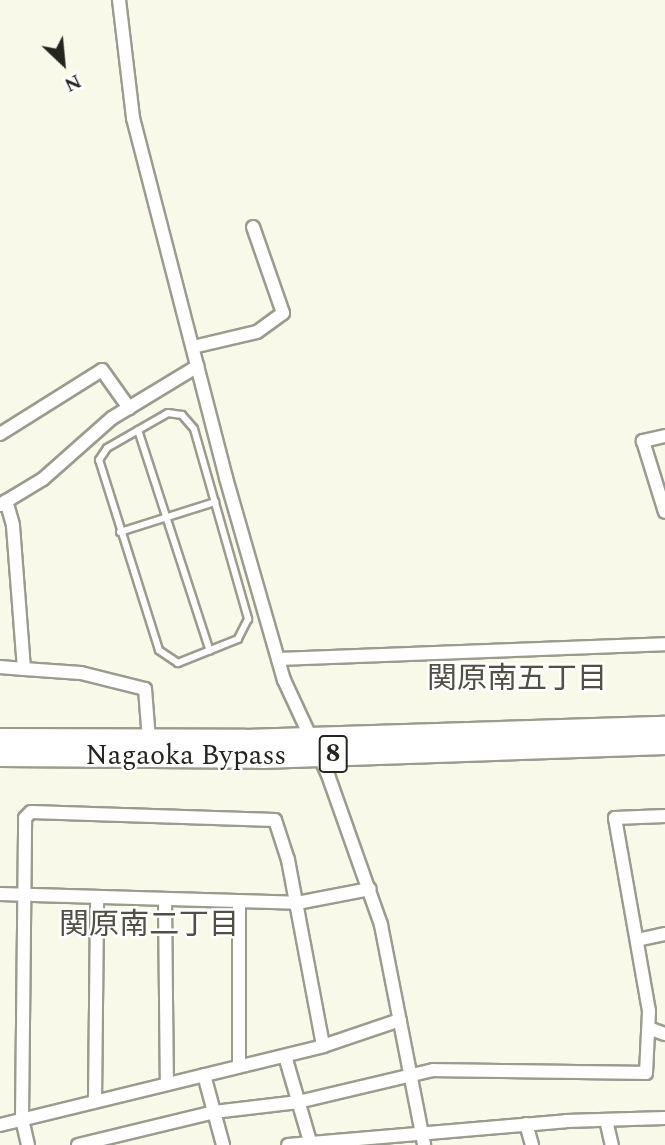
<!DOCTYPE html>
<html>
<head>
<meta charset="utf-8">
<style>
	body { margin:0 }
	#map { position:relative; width:665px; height:1145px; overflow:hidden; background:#f9f9ea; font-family:Spectral,"Noto Sans JP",serif }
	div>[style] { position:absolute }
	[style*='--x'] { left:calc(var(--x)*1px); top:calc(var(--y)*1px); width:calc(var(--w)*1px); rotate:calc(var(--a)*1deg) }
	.roads { filter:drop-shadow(2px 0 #9b9b8e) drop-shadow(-2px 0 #9b9b8e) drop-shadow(0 2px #9b9b8e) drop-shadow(0 -2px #9b9b8e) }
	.lane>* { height:6px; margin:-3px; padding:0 3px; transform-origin:3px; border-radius:3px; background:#fff }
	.street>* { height:12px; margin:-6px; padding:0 6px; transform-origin:6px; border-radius:6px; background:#fff }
	.highway>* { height:21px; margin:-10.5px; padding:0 10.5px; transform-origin:10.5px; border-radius:10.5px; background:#fff }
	span { translate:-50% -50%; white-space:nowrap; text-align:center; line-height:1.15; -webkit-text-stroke:5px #fff; paint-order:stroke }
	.shield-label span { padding:2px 5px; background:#fff; border:2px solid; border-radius:5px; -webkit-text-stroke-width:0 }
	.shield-label { font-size:26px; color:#24251f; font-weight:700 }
	.street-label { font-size:28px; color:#24251f }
	.neighbourhood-label { font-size:30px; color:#505044 }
	.north { position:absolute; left:28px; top:28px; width:70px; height:70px; -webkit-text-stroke:5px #fff; paint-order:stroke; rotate:154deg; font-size:19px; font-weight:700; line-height:28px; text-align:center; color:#24251f }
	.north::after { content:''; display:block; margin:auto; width:24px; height:32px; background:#24251f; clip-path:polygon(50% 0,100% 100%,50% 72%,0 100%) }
</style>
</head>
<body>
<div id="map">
	<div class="roads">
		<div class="lane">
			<i style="--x:168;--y:413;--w:14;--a:8"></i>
			<i style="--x:182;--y:415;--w:18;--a:49"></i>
			<i style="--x:194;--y:429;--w:198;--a:74.1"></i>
			<i style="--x:248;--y:619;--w:22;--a:117"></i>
			<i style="--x:238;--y:639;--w:65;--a:158.2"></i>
			<i style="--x:178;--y:663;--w:23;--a:-146"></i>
			<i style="--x:159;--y:650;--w:199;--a:-107.5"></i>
			<i style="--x:99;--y:460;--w:14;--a:-56"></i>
			<i style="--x:107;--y:448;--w:70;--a:-29.8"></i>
			<i style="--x:138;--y:430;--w:232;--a:72"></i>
			<i style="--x:120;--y:532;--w:100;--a:-17.5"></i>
		</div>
		<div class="street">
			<i style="--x:119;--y:0;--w:119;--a:83.2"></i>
			<i style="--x:133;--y:118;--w:372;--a:75.5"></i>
			<i style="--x:226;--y:478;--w:210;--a:74"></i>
			<i style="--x:284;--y:680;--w:105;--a:65.1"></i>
			<i style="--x:328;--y:775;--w:159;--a:70.5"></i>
			<i style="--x:381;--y:925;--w:224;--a:78.9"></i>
			<i style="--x:193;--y:347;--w:66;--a:-13.2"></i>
			<i style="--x:257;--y:332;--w:32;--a:-36"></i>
			<i style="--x:283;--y:313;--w:91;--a:-109.2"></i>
			<i style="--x:0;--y:434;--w:120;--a:-32.1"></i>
			<i style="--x:102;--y:370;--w:47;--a:54.6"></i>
			<i style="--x:665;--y:436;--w:23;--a:167"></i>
			<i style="--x:643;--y:441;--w:74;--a:72.8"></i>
			<i style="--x:0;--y:505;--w:50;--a:-31.2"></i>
			<i style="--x:43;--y:479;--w:92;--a:-41.5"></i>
			<i style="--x:112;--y:418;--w:100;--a:-31.2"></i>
			<i style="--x:278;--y:659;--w:387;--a:-2.2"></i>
			<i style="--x:0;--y:667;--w:24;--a:5"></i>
			<i style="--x:24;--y:669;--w:144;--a:-94.4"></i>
			<i style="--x:13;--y:525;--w:25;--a:-106"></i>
			<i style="--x:24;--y:669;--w:57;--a:4"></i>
			<i style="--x:81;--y:673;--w:66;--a:14"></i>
			<i style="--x:145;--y:689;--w:51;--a:85.5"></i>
			<i style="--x:0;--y:894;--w:297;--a:1.7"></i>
			<i style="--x:297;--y:903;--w:74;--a:-10.9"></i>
			<i style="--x:165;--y:902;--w:181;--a:89.4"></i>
			<i style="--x:239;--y:902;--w:164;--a:90"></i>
			<i style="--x:637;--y:940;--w:29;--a:-12"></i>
			<i style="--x:651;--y:1029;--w:15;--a:20"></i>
			<i style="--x:285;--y:1056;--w:93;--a:73.7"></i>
			<i style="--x:204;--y:1075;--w:73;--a:74.8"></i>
			<i style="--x:95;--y:1101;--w:204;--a:-89.4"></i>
			<i style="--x:606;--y:1120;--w:26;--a:77"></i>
			<i style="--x:526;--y:1124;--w:22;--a:74"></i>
			<i style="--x:0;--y:1125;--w:333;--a:-13.7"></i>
			<i style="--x:323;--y:1046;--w:81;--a:-18.7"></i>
			<i style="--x:28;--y:1145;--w:27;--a:-103"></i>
			<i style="--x:22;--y:1119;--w:301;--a:-89.4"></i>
			<i style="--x:25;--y:818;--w:8;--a:-45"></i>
			<i style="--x:31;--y:812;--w:244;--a:1.9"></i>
			<i style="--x:275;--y:820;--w:42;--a:72"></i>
			<i style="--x:288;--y:860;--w:189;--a:79.3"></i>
			<i style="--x:78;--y:1145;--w:140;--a:-13.6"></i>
			<i style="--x:214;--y:1112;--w:85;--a:-6.8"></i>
			<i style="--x:298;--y:1102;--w:139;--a:-13.3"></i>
			<i style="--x:433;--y:1070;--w:213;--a:0.8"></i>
			<i style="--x:646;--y:1073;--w:62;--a:-87.2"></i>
			<i style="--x:649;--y:1011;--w:196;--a:-100"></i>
			<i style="--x:615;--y:818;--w:50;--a:-2.3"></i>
			<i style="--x:288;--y:1145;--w:279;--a:-4.9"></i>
			<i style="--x:566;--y:1121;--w:99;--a:-1.7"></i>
		</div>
		<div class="highway">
			<i style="--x:0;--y:739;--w:245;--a:0.2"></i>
			<i style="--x:245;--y:740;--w:420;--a:-1.8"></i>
			<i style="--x:0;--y:755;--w:262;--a:0.4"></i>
			<i style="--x:262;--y:757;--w:403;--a:-2"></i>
		</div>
	</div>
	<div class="shield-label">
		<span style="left:333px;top:754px">8</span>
	</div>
	<div class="street-label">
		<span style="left:186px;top:756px">Nagaoka Bypass</span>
	</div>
	<div class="neighbourhood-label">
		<span style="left:517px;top:679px">関原南五丁目</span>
		<span style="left:149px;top:925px">関原南二丁目</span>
	</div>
	<div class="north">N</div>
</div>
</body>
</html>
